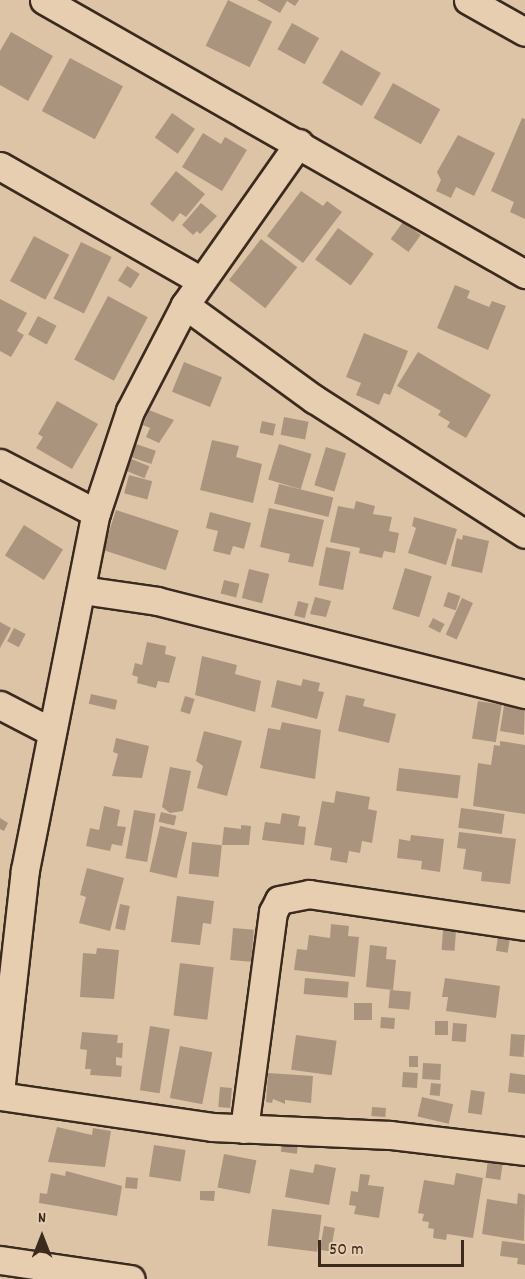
<!DOCTYPE html>
<html>
<head>
<meta charset="utf-8">
<style>
	body { margin:0 }
	#map { position:relative; width:525px; height:1279px; overflow:hidden; background:#dec4a7; font-family:Dekko,sans-serif }
	div>[style] { position:absolute }
	[style*='--x'] { left:calc(var(--x)*1px); top:calc(var(--y)*1px); width:calc(var(--w)*1px); rotate:calc(var(--a)*1deg) }
	.building>* { inset:0; background:#aa947d; transform-origin:0 0 }
	.roads { filter:drop-shadow(2px 0 #3b2a1e) drop-shadow(-2px 0 #3b2a1e) drop-shadow(0 2px #3b2a1e) drop-shadow(0 -2px #3b2a1e) }
	.minor>* { height:27px; margin:-13.5px; padding:0 13.5px; transform-origin:13.5px; border-radius:13.5px; background:#e8ceb0 }
	span { translate:-50% -50%; white-space:nowrap; text-align:center; line-height:1.15; -webkit-text-stroke:5px #e8ceb0; paint-order:stroke }
	.north { position:absolute; left:12px; top:1207px; width:60px; height:60px; -webkit-text-stroke:4px #e8ceb0; paint-order:stroke; rotate:0deg; font-size:16px; font-weight:700; line-height:24px; text-align:center; color:#3b2a1e }
	.north::after { content:''; display:block; margin:auto; width:21px; height:27px; background:#3b2a1e; clip-path:polygon(50% 0,100% 100%,50% 72%,0 100%) }
	.scale { position:absolute; left:318px; top:1240px; width:146px; height:27px; box-sizing:border-box; border:3px solid #3b2a1e; border-top:0; padding-left:8px; font-size:18px; line-height:21px; white-space:nowrap; color:#3b2a1e; -webkit-text-stroke:4px #e8ceb0; paint-order:stroke }
</style>
</head>
<body>
<div id="map">
	<div class="building">
		<i style="left:228px;top:0;width:49px;height:51px;rotate:26deg"></i>
		<i style="clip-path:polygon(257px 0,299px 0,295px 6px,287px 1px,280px 13px)"></i>
		<i style="left:292px;top:23px;width:31px;height:30px;rotate:29deg"></i>
		<i style="clip-path:polygon(11px 32px,53px 56px,28px 101px,0 85px,0 51px)"></i>
		<i style="left:341px;top:50px;width:46px;height:38px;rotate:30deg"></i>
		<i style="left:70px;top:58px;width:60px;height:60px;rotate:28deg"></i>
		<i style="left:393px;top:83px;width:54px;height:40px;rotate:29deg"></i>
		<i style="left:172px;top:113px;width:28px;height:30px;rotate:35deg"></i>
		<i style="clip-path:polygon(522px 118px,525px 119px,525px 219px,510px 212px,514px 202px,491px 191px)"></i>
		<i style="clip-path:polygon(203px 133px,221px 144px,225px 137px,247px 150px,222px 191px,182px 167px)"></i>
		<i style="clip-path:polygon(458px 135px,495px 153px,474px 196px,456px 187px,451px 198px,436px 191px,441px 180px,437px 172px)"></i>
		<i style="clip-path:polygon(176px 171px,205px 194px,186px 217px,180px 213px,173px 222px,150px 204px)"></i>
		<i style="clip-path:polygon(301px 191px,323px 206px,327px 201px,342px 212px,303px 263px,267px 236px)"></i>
		<i style="clip-path:polygon(201px 203px,217px 216px,200px 234px,197px 231px,193px 235px,182px 225px)"></i>
		<i style="left:403px;top:222px;width:22px;height:21px;rotate:36deg"></i>
		<i style="left:338px;top:228px;width:44px;height:39px;rotate:36deg"></i>
		<i style="left:34px;top:236px;width:40px;height:51px;rotate:28deg"></i>
		<i style="left:261px;top:239px;width:46px;height:52px;rotate:38deg"></i>
		<i style="left:81px;top:242px;width:34px;height:63px;rotate:26deg"></i>
		<i style="left:127px;top:266px;width:15px;height:17px;rotate:32deg"></i>
		<i style="clip-path:polygon(455px 285px,470px 291px,467px 298px,489px 307px,492px 301px,506px 306px,488px 350px,437px 328px)"></i>
		<i style="left:108px;top:296px;width:45px;height:72px;rotate:28deg"></i>
		<i style="clip-path:polygon(0 299px,27px 313px,17px 331px,24px 335px,11px 357px,0 351px)"></i>
		<i style="left:38px;top:316px;width:21px;height:21px;rotate:28deg"></i>
		<i style="clip-path:polygon(364px 333px,408px 351px,390px 395px,384px 393px,379px 405px,356px 395px,361px 383px,346px 377px)"></i>
		<i style="clip-path:polygon(418px 352px,491px 395px,466px 438px,447px 427px,450px 422px,438px 415px,441px 411px,397px 386px)"></i>
		<i style="left:184px;top:362px;width:41px;height:32px;rotate:22deg"></i>
		<i style="clip-path:polygon(57px 401px,98px 424px,72px 469px,36px 448px,43px 437px,38px 434px)"></i>
		<i style="clip-path:polygon(149px 410px,174px 420px,159px 443px,146px 437px,150px 428px,143px 425px)"></i>
		<i style="left:284px;top:417px;width:25px;height:18px;rotate:11deg"></i>
		<i style="left:262px;top:421px;width:14px;height:12px;rotate:12deg"></i>
		<i style="clip-path:polygon(212px 440px,239px 446px,236px 457px,262px 464px,253px 503px,200px 490px)"></i>
		<i style="left:136px;top:444px;width:21px;height:14px;rotate:19deg"></i>
		<i style="left:279px;top:444px;width:34px;height:37px;rotate:17deg"></i>
		<i style="left:326px;top:447px;width:21px;height:40px;rotate:17deg"></i>
		<i style="left:129px;top:458px;width:22px;height:13px;rotate:22deg"></i>
		<i style="left:129px;top:475px;width:24px;height:19px;rotate:15deg"></i>
		<i style="left:279px;top:484px;width:56px;height:20px;rotate:14deg"></i>
		<i style="clip-path:polygon(356px 501px,375px 506px,373px 514px,392px 517px,389px 531px,399px 533px,395px 553px,384px 551px,382px 558px,359px 553px,360px 548px,330px 542px,338px 506px,354px 509px)"></i>
		<i style="clip-path:polygon(269px 508px,324px 520px,313px 567px,288px 562px,290px 554px,260px 547px)"></i>
		<i style="left:116px;top:510px;width:66px;height:42px;rotate:18deg"></i>
		<i style="clip-path:polygon(210px 512px,251px 523px,244px 549px,233px 546px,230px 555px,213px 551px,218px 531px,206px 528px)"></i>
		<i style="clip-path:polygon(414px 517px,457px 529px,446px 565px,408px 553px,416px 528px,412px 526px)"></i>
		<i style="left:24px;top:525px;width:46px;height:36px;rotate:32deg"></i>
		<i style="clip-path:polygon(463px 535px,489px 541px,482px 573px,451px 566px,457px 538px,462px 540px)"></i>
		<i style="left:326px;top:547px;width:25px;height:39px;rotate:11deg"></i>
		<i style="left:405px;top:568px;width:28px;height:43px;rotate:17deg"></i>
		<i style="left:249px;top:569px;width:21px;height:30px;rotate:14deg"></i>
		<i style="left:224px;top:580px;width:16px;height:14px;rotate:14deg"></i>
		<i style="left:448px;top:592px;width:13px;height:15px;rotate:18deg"></i>
		<i style="clip-path:polygon(315px 597px,331px 601px,326px 617px,310px 614px)"></i>
		<i style="left:462px;top:598px;width:12px;height:40px;rotate:24deg"></i>
		<i style="left:298px;top:601px;width:11px;height:15px;rotate:15deg"></i>
		<i style="left:433px;top:618px;width:13px;height:10px;rotate:27deg"></i>
		<i style="clip-path:polygon(0 622px,11px 628px,0 648px)"></i>
		<i style="left:14px;top:628px;width:13px;height:15px;rotate:27deg"></i>
		<i style="clip-path:polygon(147px 642px,166px 646px,165px 654px,176px 657px,169px 683px,158px 681px,156px 688px,137px 683px,138px 677px,132px 675px,135px 663px,142px 665px)"></i>
		<i style="clip-path:polygon(202px 656px,237px 665px,235px 674px,261px 681px,255px 712px,195px 695px)"></i>
		<i style="clip-path:polygon(303px 679px,320px 683px,318px 691px,324px 692px,317px 719px,271px 707px,277px 680px,301px 686px)"></i>
		<i style="left:91px;top:694px;width:27px;height:10px;rotate:13deg"></i>
		<i style="clip-path:polygon(346px 695px,365px 699px,363px 706px,396px 714px,389px 743px,338px 731px)"></i>
		<i style="left:185px;top:696px;width:10px;height:16px;rotate:17deg"></i>
		<i style="clip-path:polygon(505px 699px,525px 702px,524px 735px,500px 731px)"></i>
		<i style="left:478px;top:701px;width:24px;height:38px;rotate:9deg"></i>
		<i style="clip-path:polygon(282px 722px,321px 730px,315px 779px,260px 768px,268px 728px,280px 730px)"></i>
		<i style="clip-path:polygon(204px 731px,242px 741px,227px 796px,197px 788px,203px 766px,196px 761px)"></i>
		<i style="clip-path:polygon(116px 738px,149px 746px,142px 778px,112px 776px,118px 754px,113px 752px)"></i>
		<i style="clip-path:polygon(500px 741px,525px 745px,525px 814px,473px 806px,478px 763px,491px 765px,494px 745px,500px 746px)"></i>
		<i style="clip-path:polygon(170px 767px,191px 771px,183px 811px,170px 813px,162px 807px)"></i>
		<i style="left:399px;top:768px;width:62px;height:23px;rotate:7deg"></i>
		<i style="clip-path:polygon(336px 791px,370px 797px,368px 809px,377px 811px,372px 843px,362px 841px,360px 853px,349px 851px,347px 863px,330px 860px,332px 848px,314px 845px,322px 801px,334px 803px)"></i>
		<i style="clip-path:polygon(104px 806px,120px 810px,117px 826px,126px 827px,122px 846px,112px 844px,110px 851px,86px 846px,90px 828px,99px 830px)"></i>
		<i style="left:461px;top:808px;width:44px;height:20px;rotate:8deg"></i>
		<i style="left:134px;top:810px;width:22px;height:49px;rotate:10deg"></i>
		<i style="left:161px;top:812px;width:16px;height:10px;rotate:14deg"></i>
		<i style="clip-path:polygon(282px 813px,300px 816px,298px 826px,306px 827px,304px 845px,262px 840px,265px 822px,280px 824px)"></i>
		<i style="clip-path:polygon(0 818px,8px 823px,4px 831px,0 829px)"></i>
		<i style="clip-path:polygon(241px 825px,251px 826px,249px 845px,222px 845px,224px 827px,241px 829px)"></i>
		<i style="left:160px;top:826px;width:28px;height:47px;rotate:13deg"></i>
		<i style="clip-path:polygon(459px 832px,516px 839px,510px 884px,481px 881px,482px 872px,463px 869px,466px 849px,457px 848px)"></i>
		<i style="clip-path:polygon(411px 835px,444px 839px,440px 872px,421px 869px,422px 861px,397px 858px,399px 839px,410px 841px)"></i>
		<i style="left:192px;top:842px;width:30px;height:32px;rotate:6deg"></i>
		<i style="clip-path:polygon(87px 868px,124px 878px,110px 931px,79px 923px,86px 897px,80px 895px)"></i>
		<i style="clip-path:polygon(177px 896px,214px 901px,211px 924px,203px 923px,200px 945px,171px 942px)"></i>
		<i style="left:120px;top:904px;width:10px;height:25px;rotate:11deg"></i>
		<i style="clip-path:polygon(331px 924px,349px 926px,348px 936px,359px 937px,355px 977px,294px 970px,297px 949px,307px 950px,309px 935px,330px 938px)"></i>
		<i style="left:233px;top:928px;width:21px;height:32px;rotate:5deg"></i>
		<i style="left:443px;top:930px;width:13px;height:20px;rotate:4deg"></i>
		<i style="left:498px;top:937px;width:12px;height:14px;rotate:9deg"></i>
		<i style="clip-path:polygon(370px 945px,387px 947px,386px 959px,396px 960px,393px 990px,366px 987px)"></i>
		<i style="clip-path:polygon(97px 948px,119px 950px,114px 999px,80px 997px,83px 953px,96px 954px)"></i>
		<i style="left:180px;top:963px;width:34px;height:53px;rotate:7deg"></i>
		<i style="left:305px;top:978px;width:44px;height:16px;rotate:5deg"></i>
		<i style="clip-path:polygon(445px 978px,500px 986px,496px 1018px,446px 1011px,448px 997px,442px 997px)"></i>
		<i style="left:390px;top:990px;width:21px;height:18px;rotate:5deg"></i>
		<i style="left:354px;top:1003px;width:18px;height:17px"></i>
		<i style="left:381px;top:1017px;width:14px;height:11px;rotate:4deg"></i>
		<i style="left:435px;top:1021px;width:13px;height:14px"></i>
		<i style="left:453px;top:1023px;width:14px;height:18px;rotate:4deg"></i>
		<i style="left:150px;top:1026px;width:20px;height:65px;rotate:9deg"></i>
		<i style="clip-path:polygon(82px 1032px,118px 1035px,117px 1043px,123px 1043px,122px 1058px,116px 1057px,116px 1065px,122px 1066px,121px 1077px,90px 1075px,91px 1069px,85px 1069px,87px 1050px,80px 1049px)"></i>
		<i style="left:511px;top:1034px;width:14px;height:22px;rotate:4deg"></i>
		<i style="left:296px;top:1035px;width:41px;height:35px;rotate:8deg"></i>
		<i style="left:180px;top:1046px;width:33px;height:53px;rotate:11deg"></i>
		<i style="left:409px;top:1056px;width:9px;height:11px"></i>
		<i style="left:423px;top:1063px;width:18px;height:16px;rotate:3deg"></i>
		<i style="left:403px;top:1072px;width:15px;height:15px;rotate:4deg"></i>
		<i style="clip-path:polygon(268px 1073px,313px 1076px,311px 1103px,285px 1100px,285px 1104px,273px 1099px,272px 1103px,266px 1102px)"></i>
		<i style="clip-path:polygon(510px 1073px,525px 1075px,525px 1094px,508px 1092px)"></i>
		<i style="left:431px;top:1083px;width:10px;height:12px;rotate:6deg"></i>
		<i style="left:220px;top:1087px;width:12px;height:20px;rotate:5deg"></i>
		<i style="left:471px;top:1090px;width:14px;height:23px;rotate:8deg"></i>
		<i style="left:422px;top:1097px;width:32px;height:20px;rotate:13deg"></i>
		<i style="left:372px;top:1107px;width:14px;height:9px;rotate:4deg"></i>
		<i style="clip-path:polygon(57px 1127px,92px 1135px,93px 1128px,111px 1131px,105px 1167px,48px 1162px)"></i>
		<i style="left:283px;top:1135px;width:16px;height:17px;rotate:7deg"></i>
		<i style="left:154px;top:1145px;width:32px;height:32px;rotate:9deg"></i>
		<i style="left:224px;top:1154px;width:33px;height:34px;rotate:11deg"></i>
		<i style="left:488px;top:1160px;width:15px;height:18px;rotate:8deg"></i>
		<i style="clip-path:polygon(315px 1164px,336px 1168px,329px 1205px,285px 1197px,290px 1169px,313px 1173px)"></i>
		<i style="clip-path:polygon(66px 1171px,122px 1186px,117px 1216px,39px 1203px,40px 1193px,47px 1194px,51px 1173px,65px 1176px)"></i>
		<i style="clip-path:polygon(456px 1173px,483px 1178px,473px 1238px,447px 1234px,446px 1240px,433px 1238px,434px 1229px,428px 1228px,429px 1222px,422px 1221px,424px 1214px,418px 1213px,424px 1180px,454px 1185px)"></i>
		<i style="clip-path:polygon(360px 1174px,370px 1175px,368px 1185px,384px 1187px,379px 1218px,354px 1214px,356px 1206px,349px 1205px,351px 1191px,358px 1192px)"></i>
		<i style="left:126px;top:1177px;width:12px;height:11px;rotate:5deg"></i>
		<i style="clip-path:polygon(200px 1191px,215px 1191px,214px 1201px,200px 1200px)"></i>
		<i style="clip-path:polygon(518px 1193px,525px 1195px,524px 1241px,482px 1234px,487px 1199px,517px 1204px)"></i>
		<i style="left:272px;top:1209px;width:50px;height:37px;rotate:7deg"></i>
		<i style="left:324px;top:1226px;width:11px;height:24px;rotate:10deg"></i>
		<i style="clip-path:polygon(502px 1241px,525px 1244px,525px 1265px,517px 1264px,518px 1258px,500px 1256px)"></i>
	</div>
	<div class="roads">
		<div class="minor">
			<i style="--x:44;--y:0;--w:554;--a:29.67"></i>
			<i style="--x:468;--y:0;--w:65;--a:29.3"></i>
			<i style="--x:0;--y:166;--w:230;--a:29.7"></i>
			<i style="--x:185;--y:305;--w:160;--a:36.1"></i>
			<i style="--x:314;--y:399;--w:250;--a:32.6"></i>
			<i style="--x:0;--y:463;--w:108;--a:27.5"></i>
			<i style="--x:82;--y:590;--w:76;--a:8.3"></i>
			<i style="--x:157;--y:601;--w:380;--a:14.2"></i>
			<i style="--x:0;--y:705;--w:56;--a:27.5"></i>
			<i style="--x:0;--y:1092;--w:223;--a:-83.6"></i>
			<i style="--x:25;--y:870;--w:364;--a:-78.8"></i>
			<i style="--x:96;--y:513;--w:108;--a:-71.6"></i>
			<i style="--x:130;--y:411;--w:119;--a:-62.6"></i>
			<i style="--x:185;--y:305;--w:198;--a:-54.9"></i>
			<i style="--x:0;--y:1096;--w:214;--a:8.3"></i>
			<i style="--x:212;--y:1127;--w:178;--a:2.6"></i>
			<i style="--x:390;--y:1135;--w:136;--a:6.8"></i>
			<i style="--x:244;--y:1129;--w:219;--a:-82.4"></i>
			<i style="--x:273;--y:912;--w:13;--a:-63"></i>
			<i style="--x:279;--y:900;--w:31;--a:-11"></i>
			<i style="--x:309;--y:894;--w:218;--a:8.4"></i>
			<i style="--x:0;--y:1260;--w:132;--a:8.3"></i>
		</div>
	</div>
	<div class="north">N</div>
	<div class="scale">50 m</div>
</div>
</body>
</html>
